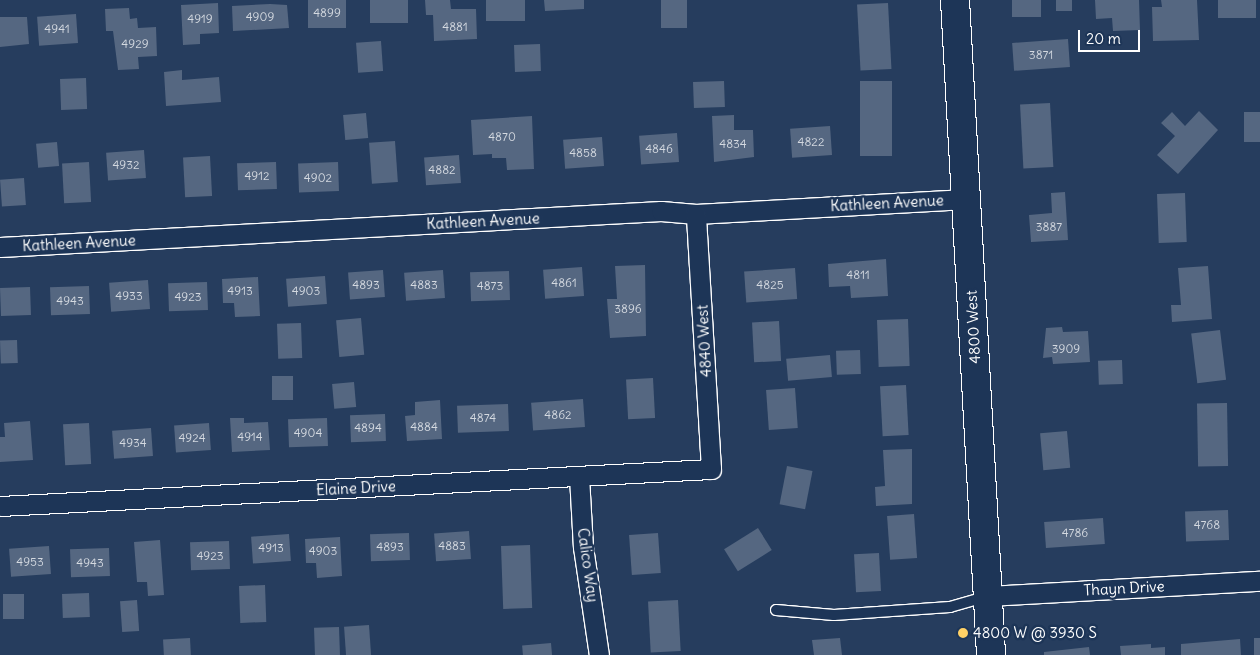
<!DOCTYPE html>
<html>
<head>
<meta charset="utf-8">
<style>
	body { margin:0 }
	#map { position:relative; width:1260px; height:655px; overflow:hidden; background:#263d5e; font-family:Delius,sans-serif }
	div>[style] { position:absolute }
	[style*='--x'] { left:calc(var(--x)*1px); top:calc(var(--y)*1px); width:calc(var(--w)*1px); rotate:calc(var(--a)*1deg) }
	.building>* { inset:0; background:#556781; transform-origin:0 0 }
	.roads { filter:drop-shadow(1px 0 #fff) drop-shadow(-1px 0 #fff) drop-shadow(0 1px #fff) drop-shadow(0 -1px #fff) }
	.service>* { height:10px; margin:-5px; padding:0 5px; transform-origin:5px; border-radius:5px; background:#1d3557 }
	.minor>* { height:19px; margin:-9.5px; padding:0 9.5px; transform-origin:9.5px; border-radius:9.5px; background:#1d3557 }
	.secondary>* { height:28px; margin:-14px; padding:0 14px; transform-origin:14px; border-radius:14px; background:#1d3557 }
	.dots>* { width:14px; height:14px; translate:-50% -50%; box-sizing:border-box; border:2px solid #1d3557; border-radius:50% }
	span { translate:-50% -50%; white-space:nowrap; text-align:center; line-height:1.15; -webkit-text-stroke:5px #1d3557; paint-order:stroke }
	.number-label { font-size:12px; color:#d4d9e0 }
	.number-label span { -webkit-text-stroke-width:0 }
	.street-label { font-size:15px; color:#fff }
	.poi-label { font-size:15px; color:#fff }
	.left { translate:0 -50%; text-align:left }
	.scale { position:absolute; left:1078px; top:30px; width:62px; height:22px; box-sizing:border-box; border:2px solid #fff; border-top:0; padding-left:6px; font-size:15px; line-height:18px; white-space:nowrap; color:#fff; -webkit-text-stroke:4px #1d3557; paint-order:stroke }
</style>
</head>
<body>
<div id="map">
	<div class="building">
		<i style="left:308px;top:0;width:38px;height:28px"></i>
		<i style="left:370px;top:0;width:38px;height:23px"></i>
		<i style="clip-path:polygon(425px 0,450px 0,451px 9px,476px 9px,477px 39px,434px 41px,433px 15px,426px 15px)"></i>
		<i style="left:486px;top:0;width:39px;height:21px"></i>
		<i style="clip-path:polygon(544px 0,584px 0,584px 9px,545px 11px)"></i>
		<i style="left:661px;top:0;width:26px;height:28px"></i>
		<i style="left:1012px;top:0;width:29px;height:17px"></i>
		<i style="left:1056px;top:0;width:16px;height:11px"></i>
		<i style="clip-path:polygon(1095px 0,1139px 0,1140px 30px,1113px 31px,1112px 18px,1096px 19px)"></i>
		<i style="clip-path:polygon(1161px 0,1197px 0,1199px 40px,1153px 41px,1152px 7px,1162px 7px)"></i>
		<i style="left:1218px;top:0;width:38px;height:18px"></i>
		<i style="clip-path:polygon(218px 3px,219px 33px,200px 34px,200px 44px,183px 45px,181px 5px)"></i>
		<i style="left:888px;top:3px;width:66px;height:31px;rotate:87deg"></i>
		<i style="clip-path:polygon(270px 4px,287px 5px,289px 28px,233px 31px,232px 6px)"></i>
		<i style="clip-path:polygon(129px 8px,130px 19px,137px 18px,138px 28px,156px 27px,157px 56px,138px 57px,139px 69px,118px 70px,113px 31px,106px 31px,105px 9px)"></i>
		<i style="left:76px;top:14px;width:29px;height:39px;rotate:86deg"></i>
		<i style="clip-path:polygon(0 17px,27px 17px,29px 44px,0 47px)"></i>
		<i style="left:1068px;top:39px;width:28px;height:56px;rotate:86deg"></i>
		<i style="left:381px;top:41px;width:30px;height:25px;rotate:86deg"></i>
		<i style="left:540px;top:44px;width:27px;height:26px;rotate:88deg"></i>
		<i style="clip-path:polygon(182px 70px,182px 80px,219px 77px,221px 102px,166px 106px,164px 72px)"></i>
		<i style="left:86px;top:78px;width:31px;height:26px;rotate:88deg"></i>
		<i style="left:724px;top:81px;width:26px;height:31px;rotate:88deg"></i>
		<i style="left:892px;top:81px;width:75px;height:32px;rotate:90deg"></i>
		<i style="left:1050px;top:103px;width:64px;height:30px;rotate:87deg"></i>
		<i style="clip-path:polygon(1199px 111px,1218px 130px,1178px 174px,1157px 155px,1175px 136px,1161px 123px,1172px 112px,1185px 126px)"></i>
		<i style="left:1260px;top:112px;width:30px;height:16px;rotate:90deg"></i>
		<i style="left:366px;top:113px;width:25px;height:23px;rotate:85deg"></i>
		<i style="clip-path:polygon(734px 115px,734px 130px,753px 130px,754px 157px,714px 162px,712px 116px)"></i>
		<i style="clip-path:polygon(532px 116px,534px 169px,507px 170px,506px 158px,492px 158px,492px 154px,473px 155px,471px 120px)"></i>
		<i style="left:830px;top:126px;width:29px;height:40px;rotate:86deg"></i>
		<i style="left:677px;top:133px;width:29px;height:38px;rotate:86deg"></i>
		<i style="left:602px;top:137px;width:29px;height:39px;rotate:86deg"></i>
		<i style="left:395px;top:141px;width:41px;height:26px;rotate:86deg"></i>
		<i style="left:57px;top:142px;width:24px;height:21px;rotate:85deg"></i>
		<i style="left:144px;top:150px;width:28px;height:38px;rotate:86deg"></i>
		<i style="left:459px;top:155px;width:28px;height:35px;rotate:86deg"></i>
		<i style="left:210px;top:156px;width:40px;height:27px;rotate:87deg"></i>
		<i style="left:89px;top:162px;width:40px;height:27px;rotate:87deg"></i>
		<i style="left:276px;top:162px;width:27px;height:39px;rotate:88deg"></i>
		<i style="left:338px;top:162px;width:29px;height:40px;rotate:88deg"></i>
		<i style="left:24px;top:178px;width:27px;height:24px;rotate:86deg"></i>
		<i style="clip-path:polygon(1065px 192px,1068px 240px,1031px 242px,1029px 215px,1052px 213px,1051px 193px)"></i>
		<i style="left:1185px;top:193px;width:49px;height:28px;rotate:88deg"></i>
		<i style="clip-path:polygon(886px 259px,888px 296px,851px 298px,850px 286px,829px 287px,828px 264px)"></i>
		<i style="clip-path:polygon(645px 265px,646px 336px,610px 338px,607px 299px,617px 299px,615px 266px)"></i>
		<i style="clip-path:polygon(1208px 266px,1212px 319px,1172px 322px,1171px 305px,1181px 305px,1178px 268px)"></i>
		<i style="left:582px;top:267px;width:29px;height:39px;rotate:86deg"></i>
		<i style="left:795px;top:268px;width:31px;height:51px;rotate:86deg"></i>
		<i style="left:383px;top:270px;width:27px;height:35px;rotate:86deg"></i>
		<i style="left:443px;top:270px;width:28px;height:39px;rotate:86deg"></i>
		<i style="left:509px;top:271px;width:29px;height:39px;rotate:88deg"></i>
		<i style="left:325px;top:276px;width:28px;height:39px;rotate:86deg"></i>
		<i style="clip-path:polygon(258px 277px,260px 316px,235px 317px,234px 303px,223px 303px,222px 279px)"></i>
		<i style="left:148px;top:280px;width:29px;height:39px;rotate:86deg"></i>
		<i style="left:207px;top:282px;width:28px;height:39px;rotate:88deg"></i>
		<i style="left:89px;top:286px;width:28px;height:39px;rotate:88deg"></i>
		<i style="left:30px;top:287px;width:28px;height:30px;rotate:88deg"></i>
		<i style="left:361px;top:318px;width:37px;height:25px;rotate:85deg"></i>
		<i style="left:908px;top:319px;width:47px;height:31px;rotate:88deg"></i>
		<i style="left:779px;top:321px;width:40px;height:27px;rotate:87deg"></i>
		<i style="left:301px;top:323px;width:35px;height:24px;rotate:88deg"></i>
		<i style="clip-path:polygon(1062px 327px,1063px 332px,1088px 331px,1090px 362px,1053px 364px,1052px 357px,1043px 358px,1046px 328px)"></i>
		<i style="left:1220px;top:330px;width:50px;height:29px;rotate:83deg"></i>
		<i style="left:17px;top:340px;width:23px;height:17px;rotate:88deg"></i>
		<i style="left:860px;top:350px;width:24px;height:24px;rotate:88deg"></i>
		<i style="left:830px;top:355px;width:22px;height:44px;rotate:85deg"></i>
		<i style="left:1122px;top:360px;width:24px;height:24px;rotate:88deg"></i>
		<i style="left:272px;top:376px;width:21px;height:24px"></i>
		<i style="left:653px;top:378px;width:40px;height:27px;rotate:87deg"></i>
		<i style="left:354px;top:382px;width:25px;height:22px;rotate:85deg"></i>
		<i style="left:906px;top:385px;width:50px;height:26px;rotate:87deg"></i>
		<i style="left:795px;top:388px;width:40px;height:29px;rotate:86deg"></i>
		<i style="left:583px;top:399px;width:28px;height:52px;rotate:86deg"></i>
		<i style="clip-path:polygon(440px 400px,442px 439px,407px 441px,405px 416px,415px 415px,415px 402px)"></i>
		<i style="left:1227px;top:403px;width:63px;height:30px;rotate:89deg"></i>
		<i style="left:508px;top:404px;width:27px;height:51px;rotate:88deg"></i>
		<i style="left:385px;top:414px;width:27px;height:35px;rotate:88deg"></i>
		<i style="clip-path:polygon(230px 418px,244px 418px,244px 423px,268px 422px,270px 450px,232px 452px)"></i>
		<i style="left:327px;top:418px;width:28px;height:39px;rotate:88deg"></i>
		<i style="clip-path:polygon(30px 421px,33px 460px,0 462px,0 437px,5px 437px,4px 423px)"></i>
		<i style="left:89px;top:423px;width:41px;height:26px;rotate:87deg"></i>
		<i style="left:209px;top:423px;width:27px;height:35px;rotate:86deg"></i>
		<i style="left:151px;top:428px;width:28px;height:39px;rotate:86deg"></i>
		<i style="left:1067px;top:431px;width:37px;height:27px;rotate:85deg"></i>
		<i style="clip-path:polygon(912px 449px,912px 504px,876px 506px,875px 487px,885px 486px,883px 450px)"></i>
		<i style="left:787px;top:466px;width:26px;height:39px;rotate:11deg"></i>
		<i style="left:1228px;top:510px;width:30px;height:43px;rotate:88deg"></i>
		<i style="left:914px;top:514px;width:44px;height:27px;rotate:86deg"></i>
		<i style="left:1103px;top:518px;width:26px;height:59px;rotate:86deg"></i>
		<i style="left:758px;top:528px;width:26px;height:40px;rotate:58deg"></i>
		<i style="left:469px;top:531px;width:28px;height:35px;rotate:86deg"></i>
		<i style="left:409px;top:533px;width:27px;height:39px;rotate:88deg"></i>
		<i style="left:658px;top:533px;width:40px;height:29px;rotate:86deg"></i>
		<i style="left:289px;top:534px;width:27px;height:38px;rotate:86deg"></i>
		<i style="clip-path:polygon(340px 537px,342px 576px,317px 578px,316px 563px,306px 563px,305px 539px)"></i>
		<i style="clip-path:polygon(160px 540px,164px 595px,148px 596px,147px 582px,137px 582px,134px 542px)"></i>
		<i style="left:229px;top:541px;width:28px;height:39px;rotate:88deg"></i>
		<i style="left:530px;top:545px;width:63px;height:29px;rotate:88deg"></i>
		<i style="left:49px;top:546px;width:28px;height:40px;rotate:86deg"></i>
		<i style="left:109px;top:548px;width:28px;height:39px;rotate:88deg"></i>
		<i style="left:879px;top:553px;width:38px;height:25px;rotate:87deg"></i>
		<i style="left:265px;top:585px;width:37px;height:26px;rotate:88deg"></i>
		<i style="left:89px;top:593px;width:24px;height:27px;rotate:88deg"></i>
		<i style="left:3px;top:594px;width:21px;height:25px"></i>
		<i style="left:137px;top:600px;width:31px;height:17px;rotate:86deg"></i>
		<i style="left:678px;top:600px;width:51px;height:30px;rotate:87deg"></i>
		<i style="left:369px;top:625px;width:30px;height:25px;rotate:86deg"></i>
		<i style="left:339px;top:627px;width:28px;height:25px;rotate:88deg"></i>
		<i style="left:190px;top:638px;width:17px;height:27px;rotate:87deg"></i>
		<i style="clip-path:polygon(840px 638px,842px 655px,814px 655px,812px 640px)"></i>
		<i style="left:1254px;top:638px;width:6px;height:17px"></i>
		<i style="clip-path:polygon(1240px 639px,1241px 655px,1181px 655px,1181px 644px)"></i>
		<i style="left:551px;top:643px;width:12px;height:29px;rotate:85deg"></i>
		<i style="clip-path:polygon(1151px 644px,1151px 648px,1165px 647px,1165px 655px,1121px 655px,1120px 646px)"></i>
		<i style="clip-path:polygon(1089px 647px,1090px 655px,1044px 655px,1044px 652px)"></i>
	</div>
	<div class="roads">
		<div class="service">
			<i style="--x:776;--y:610;--w:58;--a:4.9"></i>
			<i style="--x:834;--y:615;--w:116;--a:-3.9"></i>
			<i style="--x:950;--y:607;--w:37;--a:-16"></i>
		</div>
		<div class="minor">
			<i style="--x:0;--y:247;--w:662;--a:-3.12"></i>
			<i style="--x:661;--y:211;--w:35;--a:5"></i>
			<i style="--x:696;--y:214;--w:270;--a:-3.2"></i>
			<i style="--x:579;--y:476;--w:71;--a:86.8"></i>
			<i style="--x:583;--y:547;--w:109;--a:81.6"></i>
			<i style="--x:0;--y:506;--w:712;--a:-2.98"></i>
			<i style="--x:711;--y:469;--w:255;--a:-93.4"></i>
			<i style="--x:988;--y:596;--w:272;--a:-3.2"></i>
		</div>
		<div class="secondary">
			<i style="--x:955;--y:0;--w:656;--a:86.85"></i>
		</div>
	</div>
	<div class="dots">
		<i style="left:963px;top:633px;background:#ffd166"></i>
	</div>
	<div class="number-label">
		<span style="left:327px;top:13px">4899</span>
		<span style="left:260px;top:17px">4909</span>
		<span style="left:200px;top:19px">4919</span>
		<span style="left:455px;top:27px">4881</span>
		<span style="left:57px;top:29px">4941</span>
		<span style="left:135px;top:44px">4929</span>
		<span style="left:1041px;top:55px">3871</span>
		<span style="left:502px;top:137px">4870</span>
		<span style="left:811px;top:142px">4822</span>
		<span style="left:733px;top:144px">4834</span>
		<span style="left:659px;top:149px">4846</span>
		<span style="left:583px;top:153px">4858</span>
		<span style="left:126px;top:165px">4932</span>
		<span style="left:442px;top:170px">4882</span>
		<span style="left:257px;top:176px">4912</span>
		<span style="left:318px;top:178px">4902</span>
		<span style="left:1049px;top:227px">3887</span>
		<span style="left:858px;top:275px">4811</span>
		<span style="left:564px;top:283px">4861</span>
		<span style="left:366px;top:285px">4893</span>
		<span style="left:424px;top:285px">4883</span>
		<span style="left:770px;top:285px">4825</span>
		<span style="left:490px;top:286px">4873</span>
		<span style="left:240px;top:291px">4913</span>
		<span style="left:306px;top:291px">4903</span>
		<span style="left:129px;top:296px">4933</span>
		<span style="left:188px;top:297px">4923</span>
		<span style="left:70px;top:301px">4943</span>
		<span style="left:628px;top:309px">3896</span>
		<span style="left:1066px;top:349px">3909</span>
		<span style="left:558px;top:415px">4862</span>
		<span style="left:483px;top:418px">4874</span>
		<span style="left:424px;top:427px">4884</span>
		<span style="left:368px;top:428px">4894</span>
		<span style="left:308px;top:433px">4904</span>
		<span style="left:250px;top:437px">4914</span>
		<span style="left:192px;top:438px">4924</span>
		<span style="left:133px;top:443px">4934</span>
		<span style="left:1207px;top:525px">4768</span>
		<span style="left:1075px;top:533px">4786</span>
		<span style="left:452px;top:546px">4883</span>
		<span style="left:390px;top:547px">4893</span>
		<span style="left:271px;top:548px">4913</span>
		<span style="left:323px;top:551px">4903</span>
		<span style="left:210px;top:556px">4923</span>
		<span style="left:30px;top:562px">4953</span>
		<span style="left:90px;top:563px">4943</span>
	</div>
	<div class="street-label">
		<span style="left:887px;top:203px;rotate:-3deg">Kathleen Avenue</span>
		<span style="left:483px;top:221px;rotate:-3deg">Kathleen Avenue</span>
		<span style="left:79px;top:243px;rotate:-3deg">Kathleen Avenue</span>
		<span style="left:973px;top:327px;rotate:-93deg">4800 West</span>
		<span style="left:704px;top:341px;rotate:-93deg">4840 West</span>
		<span style="left:356px;top:488px;rotate:-3deg">Elaine Drive</span>
		<span style="left:588px;top:565px;rotate:82deg">Calico Way</span>
		<span style="left:1124px;top:588px;rotate:-3deg">Thayn Drive</span>
	</div>
	<div class="poi-label">
		<span class="left" style="left:973px;top:633px">4800 W @ 3930 S</span>
	</div>
	<div class="scale">20 m</div>
</div>
</body>
</html>
